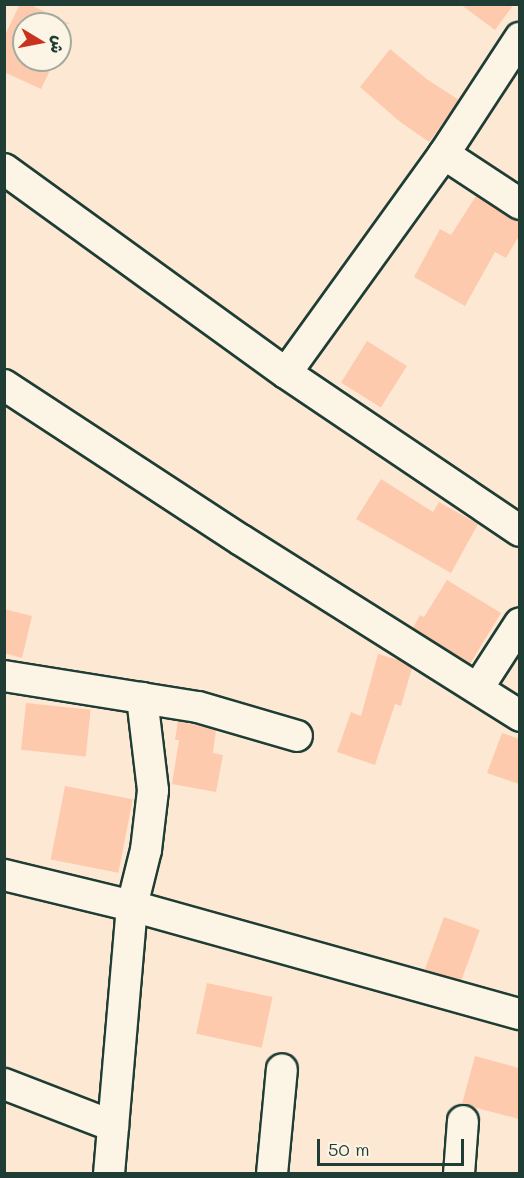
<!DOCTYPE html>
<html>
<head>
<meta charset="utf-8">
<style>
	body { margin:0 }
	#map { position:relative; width:524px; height:1178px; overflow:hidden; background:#fde8d4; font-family:Mali,"Playpen Sans Arabic",sans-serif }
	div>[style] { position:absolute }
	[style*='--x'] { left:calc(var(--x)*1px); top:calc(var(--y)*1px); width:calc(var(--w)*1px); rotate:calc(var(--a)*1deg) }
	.building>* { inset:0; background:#fecaae; transform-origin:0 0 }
	.roads { filter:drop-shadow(2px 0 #1f3d34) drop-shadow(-2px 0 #1f3d34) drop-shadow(0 2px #1f3d34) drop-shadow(0 -2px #1f3d34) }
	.minor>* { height:30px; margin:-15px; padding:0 15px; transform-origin:15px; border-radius:15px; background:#fcf5e5 }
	span { translate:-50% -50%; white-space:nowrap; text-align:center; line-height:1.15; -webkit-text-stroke:4.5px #fcf5e5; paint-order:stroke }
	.frame { position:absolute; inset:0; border:6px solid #1f3d34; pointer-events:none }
	.north { position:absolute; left:12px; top:12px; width:60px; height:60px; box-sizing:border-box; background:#fcf5e5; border:2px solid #a4ab9e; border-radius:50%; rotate:100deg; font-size:16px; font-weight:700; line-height:24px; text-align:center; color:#1f3d34 }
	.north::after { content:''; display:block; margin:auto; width:21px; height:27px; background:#c8321e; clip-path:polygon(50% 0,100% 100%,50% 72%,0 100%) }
	.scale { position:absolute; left:317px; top:1139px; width:147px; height:27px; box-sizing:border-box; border:3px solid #1f3d34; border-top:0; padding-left:8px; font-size:18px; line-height:21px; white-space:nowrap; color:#1f3d34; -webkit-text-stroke:4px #fcf5e5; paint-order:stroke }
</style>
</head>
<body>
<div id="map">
	<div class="building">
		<i style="clip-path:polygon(20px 4px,29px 4px,70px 24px,24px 24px,24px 60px,55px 60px,41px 89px,4px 72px,4px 37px)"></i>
		<i style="clip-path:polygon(460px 4px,514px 4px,495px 30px)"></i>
		<i style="clip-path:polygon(390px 49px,428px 80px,459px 100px,429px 142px,399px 121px,360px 87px)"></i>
		<i style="clip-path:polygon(476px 196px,519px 222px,519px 236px,506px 258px,495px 252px,465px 306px,414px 277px,440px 229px,451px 235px)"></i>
		<i style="left:367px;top:341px;width:47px;height:49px;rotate:32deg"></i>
		<i style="clip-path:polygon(381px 479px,433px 512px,439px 502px,478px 524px,451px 573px,356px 519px)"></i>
		<i style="clip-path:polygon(447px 580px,501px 613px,470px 664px,413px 628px,420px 615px,424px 617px)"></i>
		<i style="clip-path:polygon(4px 609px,32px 616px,22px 658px,4px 653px)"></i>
		<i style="clip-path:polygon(378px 654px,399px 660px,412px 668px,401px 706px,395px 704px,375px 765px,337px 752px,351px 712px,361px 716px)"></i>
		<i style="left:26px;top:703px;width:65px;height:47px;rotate:6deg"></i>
		<i style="clip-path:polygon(178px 721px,216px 730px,213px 753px,223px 755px,216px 792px,172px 784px,179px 740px,175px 740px)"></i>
		<i style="clip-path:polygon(502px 733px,519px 739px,519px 784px,487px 773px)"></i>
		<i style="left:65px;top:786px;width:69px;height:75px;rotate:11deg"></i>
		<i style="left:444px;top:917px;width:38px;height:56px;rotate:20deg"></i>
		<i style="left:207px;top:983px;width:67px;height:52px;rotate:12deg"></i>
		<i style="clip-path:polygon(475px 1056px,519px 1068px,519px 1119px,462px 1104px)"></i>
	</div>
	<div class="roads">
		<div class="minor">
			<i style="--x:444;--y:154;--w:91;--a:33.3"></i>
			<i style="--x:4;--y:169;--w:348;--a:35.9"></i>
			<i style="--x:286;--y:373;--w:282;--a:34"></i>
			<i style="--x:286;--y:373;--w:270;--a:-54.2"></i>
			<i style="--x:444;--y:154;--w:139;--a:-56.8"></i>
			<i style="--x:4;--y:385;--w:283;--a:33.2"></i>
			<i style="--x:241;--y:540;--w:330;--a:32.2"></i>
			<i style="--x:4;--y:676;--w:196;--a:9.1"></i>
			<i style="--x:198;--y:707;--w:103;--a:16.3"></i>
			<i style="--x:478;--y:688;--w:77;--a:-57.1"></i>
			<i style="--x:4;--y:875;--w:132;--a:13.6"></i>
			<i style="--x:132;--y:906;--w:403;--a:15.6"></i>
			<i style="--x:4;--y:1084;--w:117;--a:21.1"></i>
			<i style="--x:109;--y:1174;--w:269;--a:-85.1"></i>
			<i style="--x:132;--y:906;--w:58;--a:-76"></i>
			<i style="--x:146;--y:850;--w:60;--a:-83.3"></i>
			<i style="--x:153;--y:790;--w:93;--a:-96.8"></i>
			<i style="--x:272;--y:1174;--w:105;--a:-84.6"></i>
			<i style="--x:459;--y:1174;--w:53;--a:-85.7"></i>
		</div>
	</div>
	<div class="frame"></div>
	<div class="north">ش</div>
	<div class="scale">50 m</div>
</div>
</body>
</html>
